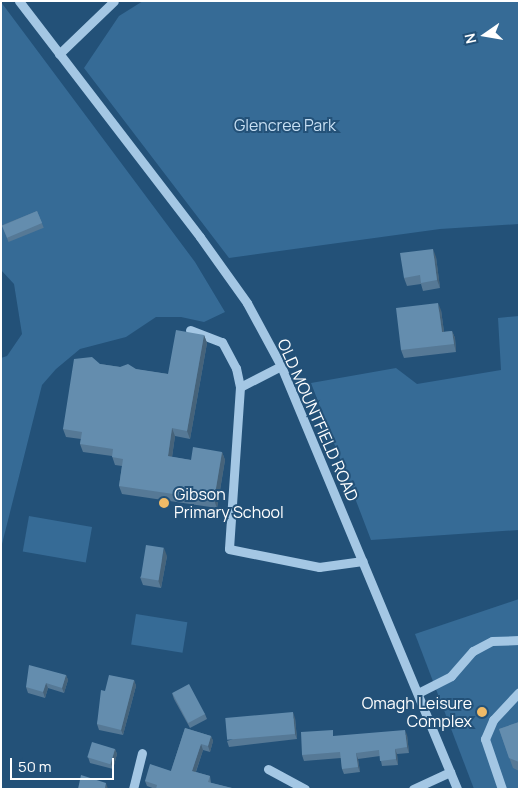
<!DOCTYPE html>
<html>
<head>
<meta charset="utf-8">
<style>
	body { margin:0 }
	#map { position:relative; width:520px; height:790px; overflow:hidden; background:#235178; font-family:Manrope,sans-serif }
	div>[style] { position:absolute }
	[style*='--x'] { left:calc(var(--x)*1px); top:calc(var(--y)*1px); width:calc(var(--w)*1px); rotate:calc(var(--a)*1deg) }
	.green>* { inset:0; background:#366b96; transform-origin:0 0 }
	.minor>* { height:9px; margin:-4.5px; padding:0 4.5px; transform-origin:4.5px; border-radius:4.5px; background:#a4c7e4 }
	.wall>* { inset:0; background:#567996; transform-origin:0 0 }
	.shaded-wall>* { inset:0; background:#46637a }
	.building>* { inset:0; background:#648dae; transform-origin:0 0 }
	.dots>* { width:14px; height:14px; translate:-50% -50%; box-sizing:border-box; border:2px solid #235178; border-radius:50% }
	span { translate:-50% -50%; white-space:nowrap; text-align:center; line-height:1.15; -webkit-text-stroke:4px #235178; paint-order:stroke }
	.park-label { font-size:16px; color:#c7dff3 }
	.street-label { font-size:16px; color:#fff }
	.poi-label { font-size:16px; color:#fff }
	.left { translate:0 -50%; text-align:left }
	.right { translate:-100% -50%; text-align:right }
	.frame { position:absolute; inset:0; border:2px solid #fff; pointer-events:none }
	.north { position:absolute; left:460px; top:10px; width:50px; height:50px; -webkit-text-stroke:4px #235178; paint-order:stroke; rotate:257deg; font-size:14px; font-weight:700; line-height:20px; text-align:center; color:#fff }
	.north::after { content:''; display:block; margin:auto; width:18px; height:22px; background:#fff; clip-path:polygon(50% 0,100% 100%,50% 72%,0 100%) }
	.scale { position:absolute; left:10px; top:758px; width:104px; height:22px; box-sizing:border-box; border:2px solid #fff; border-top:0; padding-left:6px; font-size:15px; line-height:18px; white-space:nowrap; color:#fff; -webkit-text-stroke:4px #235178; paint-order:stroke }
</style>
</head>
<body>
<div id="map">
	<div class="green">
		<i style="clip-path:polygon(143px 1px,519px 1px,519px 224px,440px 229px,229px 258px,84px 68px,119px 16px)"></i>
		<i style="clip-path:polygon(1px 2px,195px 262px,225px 312px,204px 322px,181px 317px,156px 317px,126px 337px,80px 349px,56px 369px,42px 385px,1px 548px,1px 358px,7px 356px,22px 334px,14px 284px,1px 270px)"></i>
		<i style="clip-path:polygon(519px 316px,519px 530px,371px 540px,311px 383px,396px 368px,417px 384px,501px 370px,498px 318px)"></i>
		<i style="left:29px;top:516px;width:64px;height:36px;rotate:10deg"></i>
		<i style="clip-path:polygon(519px 599px,519px 789px,474px 789px,415px 634px)"></i>
		<i style="left:136px;top:614px;width:52px;height:31px;rotate:9deg"></i>
	</div>
	<div class="minor">
		<i style="--x:19;--y:1;--w:297;--a:52.5"></i>
		<i style="--x:200;--y:237;--w:81;--a:54.5"></i>
		<i style="--x:247;--y:303;--w:72;--a:61.6"></i>
		<i style="--x:281;--y:366;--w:458;--a:67.4"></i>
		<i style="--x:59;--y:54;--w:76;--a:-43.9"></i>
		<i style="--x:190;--y:330;--w:34;--a:21"></i>
		<i style="--x:222;--y:342;--w:30;--a:62"></i>
		<i style="--x:236;--y:368;--w:19;--a:78"></i>
		<i style="--x:281;--y:366;--w:46;--a:152.9"></i>
		<i style="--x:240;--y:387;--w:162;--a:93.9"></i>
		<i style="--x:229;--y:549;--w:92;--a:11.3"></i>
		<i style="--x:319;--y:567;--w:44;--a:-7.8"></i>
		<i style="--x:418;--y:693;--w:37;--a:-27"></i>
		<i style="--x:451;--y:676;--w:33;--a:-49"></i>
		<i style="--x:473;--y:651;--w:21;--a:-28"></i>
		<i style="--x:492;--y:641;--w:27;--a:-2"></i>
		<i style="--x:268;--y:769;--w:42;--a:28.4"></i>
		<i style="--x:133;--y:789;--w:37;--a:-76"></i>
		<i style="--x:413;--y:789;--w:41;--a:-24.7"></i>
		<i style="--x:502;--y:789;--w:53;--a:-108.8"></i>
		<i style="--x:485;--y:739;--w:21;--a:-67"></i>
		<i style="--x:493;--y:720;--w:38;--a:-47"></i>
	</div>
	<div class="wall">
		<i style="left:37px;top:211px;width:18px;height:38px;rotate:68deg"></i>
		<i style="clip-path:polygon(436px 257px,440px 288px,423px 291px,421px 284px,407px 286px,404px 278px)"></i>
		<i style="clip-path:polygon(441px 310px,444px 332px,452px 331px,455px 338px,456px 352px,404px 358px,401px 350px)"></i>
		<i style="clip-path:polygon(204px 335px,207px 343px,190px 439px,175px 436px,172px 457px,191px 460px,222px 452px,225px 460px,217px 508px,122px 494px,119px 486px,122px 466px,115px 465px,112px 456px,83px 452px,80px 444px,81px 439px,66px 437px,63px 429px,100px 364px,168px 374px)"></i>
		<i style="clip-path:polygon(167px 556px,161px 588px,143px 585px,140px 577px)"></i>
		<i style="clip-path:polygon(66px 675px,68px 680px,64px 693px,48px 688px,45px 698px,28px 693px,26px 687px)"></i>
		<i style="clip-path:polygon(134px 680px,136px 686px,123px 735px,99px 730px,97px 724px,105px 691px)"></i>
		<i style="clip-path:polygon(172px 693px,205px 714px,207px 719px,190px 728px,174px 699px)"></i>
		<i style="clip-path:polygon(295px 718px,297px 739px,229px 747px,227px 741px)"></i>
		<i style="clip-path:polygon(519px 722px,519px 771px,513px 768px,499px 729px)"></i>
		<i style="clip-path:polygon(185px 728px,211px 736px,213px 741px,210px 752px,203px 750px,196px 772px,210px 776px,211px 783px,236px 789px,155px 789px,147px 786px,145px 781px,171px 771px)"></i>
		<i style="clip-path:polygon(407px 735px,409px 753px,397px 754px,398px 765px,382px 766px,380px 756px,358px 759px,360px 772px,344px 774px,342px 769px,341px 758px,304px 761px,302px 755px,335px 736px)"></i>
		<i style="clip-path:polygon(115px 749px,117px 754px,113px 769px,90px 763px,88px 757px)"></i>
	</div>
	<div class="shaded-wall">
		<i style="clip-path:polygon(433px 249px,436px 257px,440px 288px,437px 280px)"></i>
		<i style="clip-path:polygon(438px 303px,441px 310px,445px 339px,442px 332px)"></i>
		<i style="clip-path:polygon(452px 331px,455px 338px,456px 352px,454px 344px)"></i>
		<i style="clip-path:polygon(204px 335px,207px 343px,190px 439px,187px 431px)"></i>
		<i style="clip-path:polygon(172px 428px,175px 436px,171px 464px,168px 456px)"></i>
		<i style="clip-path:polygon(222px 452px,225px 460px,217px 508px,214px 500px)"></i>
		<i style="clip-path:polygon(164px 548px,167px 556px,161px 588px,158px 580px)"></i>
		<i style="clip-path:polygon(66px 675px,68px 680px,64px 693px,62px 688px)"></i>
		<i style="clip-path:polygon(134px 680px,136px 686px,123px 735px,121px 730px)"></i>
		<i style="clip-path:polygon(46px 683px,48px 688px,45px 698px,43px 692px)"></i>
		<i style="clip-path:polygon(293px 712px,295px 718px,297px 739px,295px 734px)"></i>
		<i style="clip-path:polygon(405px 730px,407px 735px,409px 753px,407px 747px)"></i>
		<i style="clip-path:polygon(211px 736px,213px 741px,210px 752px,208px 746px)"></i>
		<i style="clip-path:polygon(201px 744px,203px 750px,194px 777px,192px 771px)"></i>
		<i style="clip-path:polygon(115px 749px,117px 754px,113px 769px,111px 764px)"></i>
		<i style="clip-path:polygon(395px 749px,397px 754px,398px 765px,396px 759px)"></i>
		<i style="clip-path:polygon(356px 753px,358px 759px,360px 772px,358px 767px)"></i>
		<i style="clip-path:polygon(106px 783px,108px 789px,105px 789px)"></i>
	</div>
	<div class="building">
		<i style="left:37px;top:211px;width:13px;height:38px;rotate:67deg"></i>
		<i style="clip-path:polygon(433px 249px,437px 280px,421px 283px,420px 275px,404px 278px,400px 253px)"></i>
		<i style="clip-path:polygon(438px 303px,442px 332px,452px 331px,454px 344px,401px 350px,396px 308px)"></i>
		<i style="clip-path:polygon(176px 330px,204px 335px,187px 431px,172px 428px,168px 456px,191px 460px,193px 447px,222px 452px,214px 500px,119px 486px,123px 459px,112px 457px,113px 449px,80px 444px,82px 432px,63px 429px,74px 359px,92px 357px,100px 364px,120px 367px,128px 364px,136px 369px,168px 374px)"></i>
		<i style="left:146px;top:545px;width:18px;height:33px;rotate:9deg"></i>
		<i style="clip-path:polygon(29px 665px,66px 675px,62px 688px,46px 683px,43px 692px,26px 687px)"></i>
		<i style="clip-path:polygon(109px 675px,134px 680px,121px 730px,97px 724px,101px 690px,105px 691px)"></i>
		<i style="left:189px;top:684px;width:34px;height:19px;rotate:62deg"></i>
		<i style="left:293px;top:712px;width:22px;height:68px;rotate:85deg"></i>
		<i style="clip-path:polygon(519px 722px,519px 762px,509px 758px,499px 729px)"></i>
		<i style="clip-path:polygon(185px 728px,211px 736px,208px 746px,201px 744px,192px 771px,210px 776px,208px 782px,236px 789px,156px 789px,157px 785px,145px 781px,150px 764px,171px 771px)"></i>
		<i style="clip-path:polygon(333px 730px,333px 736px,405px 730px,407px 747px,395px 749px,396px 759px,380px 761px,379px 750px,356px 753px,358px 767px,342px 769px,340px 752px,302px 755px,301px 732px)"></i>
		<i style="left:92px;top:742px;width:24px;height:16px;rotate:17deg"></i>
		<i style="clip-path:polygon(81px 775px,106px 783px,105px 789px,78px 789px)"></i>
	</div>
	<div class="dots">
		<i style="left:164px;top:503px;background:#efba67"></i>
		<i style="left:482px;top:712px;background:#efba67"></i>
	</div>
	<div class="park-label">
		<span style="left:285px;top:125px">Glencree Park</span>
	</div>
	<div class="street-label">
		<span style="left:318px;top:420px;rotate:66deg">OLD MOUNTFIELD ROAD</span>
	</div>
	<div class="poi-label">
		<span class="left" style="left:174px;top:503px">Gibson<br>Primary School</span>
		<span class="right" style="left:472px;top:712px">Omagh Leisure<br>Complex</span>
	</div>
	<div class="frame"></div>
	<div class="north">N</div>
	<div class="scale">50 m</div>
</div>
</body>
</html>
